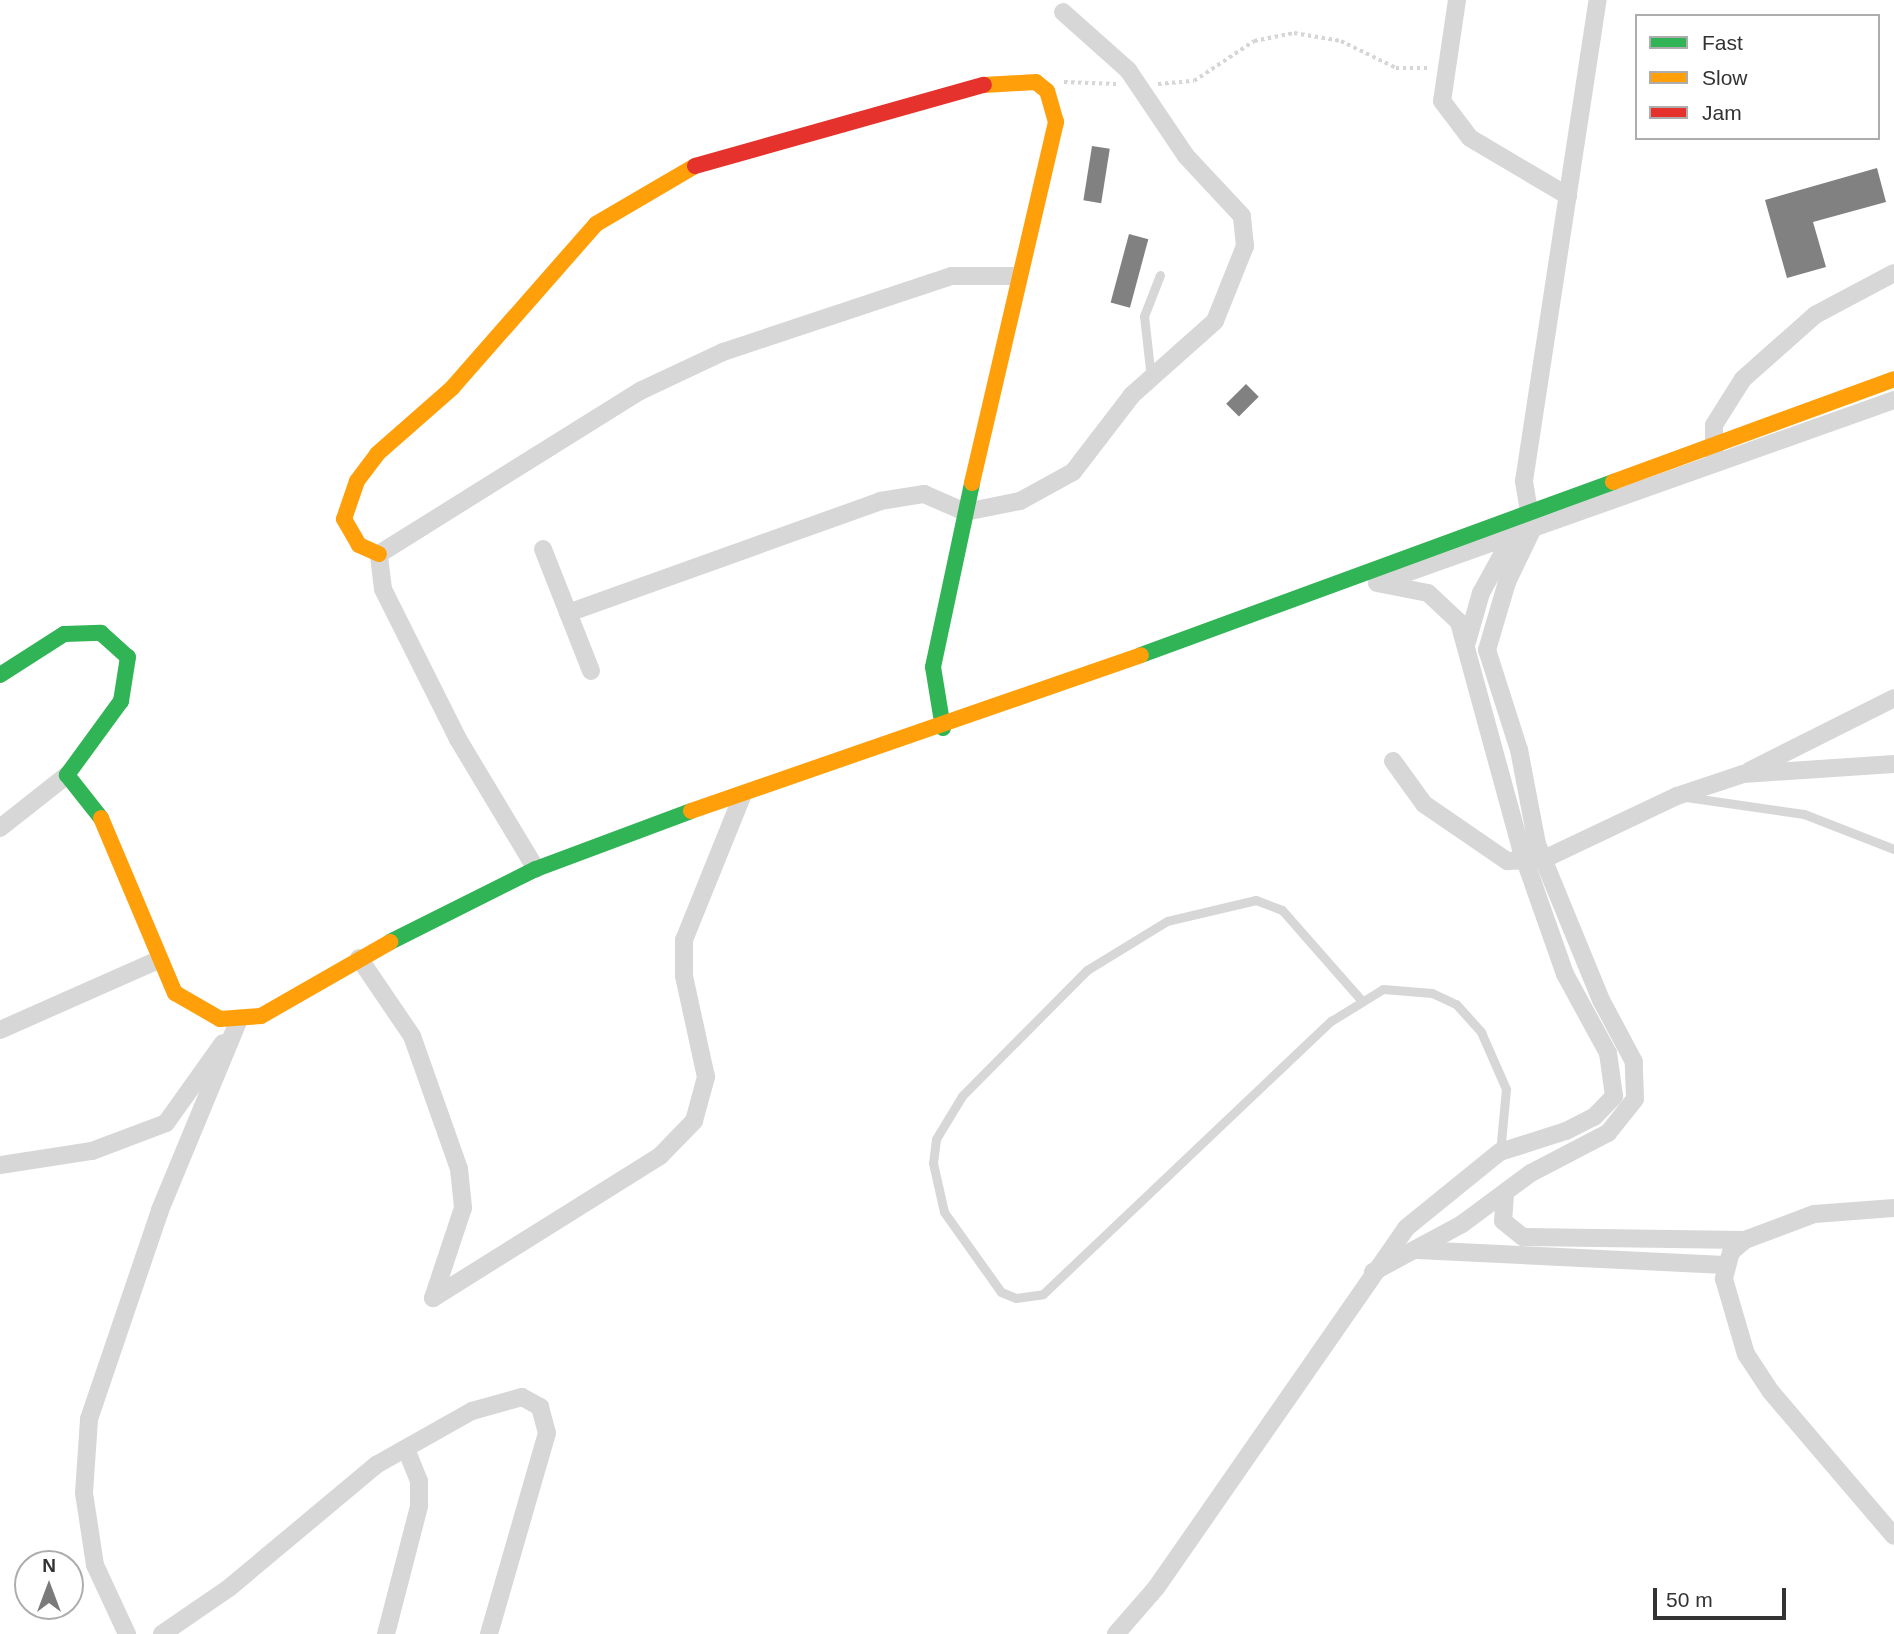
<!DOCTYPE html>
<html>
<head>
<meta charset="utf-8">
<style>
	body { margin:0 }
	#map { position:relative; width:1894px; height:1634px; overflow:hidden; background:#fff; font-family:Helvetica,sans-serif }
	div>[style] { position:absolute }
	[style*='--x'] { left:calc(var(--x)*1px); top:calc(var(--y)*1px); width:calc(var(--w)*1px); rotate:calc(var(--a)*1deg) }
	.building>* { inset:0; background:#818181; transform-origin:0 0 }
	.path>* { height:3.5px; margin-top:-1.75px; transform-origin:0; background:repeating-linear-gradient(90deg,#d6d6d6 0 3.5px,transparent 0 7px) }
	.lane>* { height:9px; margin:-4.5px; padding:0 4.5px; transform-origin:4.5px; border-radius:4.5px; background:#d7d7d7 }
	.street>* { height:18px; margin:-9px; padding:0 9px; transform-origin:9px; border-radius:9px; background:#d7d7d7 }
	.fast>* { height:16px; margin:-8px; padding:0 8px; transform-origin:8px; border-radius:8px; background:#30b455 }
	.slow>* { height:16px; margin:-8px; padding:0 8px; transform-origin:8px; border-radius:8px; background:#ff9f0a }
	.jam>* { height:16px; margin:-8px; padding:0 8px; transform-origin:8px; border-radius:8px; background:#e5322d }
	span { translate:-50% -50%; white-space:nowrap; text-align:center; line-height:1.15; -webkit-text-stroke:7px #fff; paint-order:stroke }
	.legend { position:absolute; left:1635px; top:14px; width:245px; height:126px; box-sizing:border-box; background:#fff; border:2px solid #adadad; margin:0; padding:9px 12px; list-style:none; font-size:21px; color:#333 }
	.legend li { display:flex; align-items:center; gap:14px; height:35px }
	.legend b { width:35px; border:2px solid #adadad }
	.north { position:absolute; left:14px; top:1550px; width:70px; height:70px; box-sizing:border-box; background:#fff; border:2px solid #adadad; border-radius:50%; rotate:0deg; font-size:19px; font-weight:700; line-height:28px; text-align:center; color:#333 }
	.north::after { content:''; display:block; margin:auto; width:24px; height:32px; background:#7a7a7a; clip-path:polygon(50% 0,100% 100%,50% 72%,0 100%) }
	.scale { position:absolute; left:1653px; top:1588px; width:133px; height:32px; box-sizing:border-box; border:4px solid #333; border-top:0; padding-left:9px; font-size:21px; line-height:24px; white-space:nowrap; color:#333; -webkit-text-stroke:5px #fff; paint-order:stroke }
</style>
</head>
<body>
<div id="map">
	<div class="building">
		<i style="left:1092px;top:146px;width:18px;height:55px;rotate:9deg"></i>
		<i style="clip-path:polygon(1877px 168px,1886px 202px,1813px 222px,1826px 267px,1787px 278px,1765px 200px)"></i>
		<i style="left:1129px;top:234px;width:20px;height:71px;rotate:15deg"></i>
		<i style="left:1246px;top:384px;width:18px;height:28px;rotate:45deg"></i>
	</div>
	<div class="path">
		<i style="--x:1064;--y:82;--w:52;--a:2.2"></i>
		<i style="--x:1158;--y:84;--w:36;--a:-5"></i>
		<i style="--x:1194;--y:81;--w:72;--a:-33.7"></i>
		<i style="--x:1254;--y:41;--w:41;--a:-11.3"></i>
		<i style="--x:1294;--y:33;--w:48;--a:9.7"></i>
		<i style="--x:1341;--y:41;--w:61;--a:26.1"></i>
		<i style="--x:1396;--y:68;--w:35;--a:0"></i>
	</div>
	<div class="lane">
		<i style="--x:1151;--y:378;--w:62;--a:-96.4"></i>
		<i style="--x:1144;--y:316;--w:44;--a:-68.7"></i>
		<i style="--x:1686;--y:797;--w:119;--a:8.2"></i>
		<i style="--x:1804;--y:814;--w:97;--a:21.3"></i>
		<i style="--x:1362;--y:1001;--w:121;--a:-131.3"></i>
		<i style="--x:1282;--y:910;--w:28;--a:-159"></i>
		<i style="--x:1256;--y:900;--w:91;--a:166.7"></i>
		<i style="--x:1167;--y:921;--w:94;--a:148.5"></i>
		<i style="--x:1087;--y:970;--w:177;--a:134.8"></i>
		<i style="--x:962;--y:1096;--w:50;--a:121.2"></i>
		<i style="--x:936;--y:1139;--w:24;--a:97"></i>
		<i style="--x:933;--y:1163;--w:50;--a:77.3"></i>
		<i style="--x:944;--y:1212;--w:98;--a:54.5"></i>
		<i style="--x:1001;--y:1292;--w:16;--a:22"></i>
		<i style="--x:1016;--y:1298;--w:27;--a:-8"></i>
		<i style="--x:1043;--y:1294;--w:397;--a:-43.5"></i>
		<i style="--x:1331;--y:1021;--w:61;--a:-31.6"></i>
		<i style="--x:1383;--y:989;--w:49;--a:4.7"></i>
		<i style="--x:1432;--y:993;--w:26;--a:25"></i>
		<i style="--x:1456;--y:1004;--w:38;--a:48"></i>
		<i style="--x:1481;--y:1032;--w:62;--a:66.3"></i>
		<i style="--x:1506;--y:1089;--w:63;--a:95.4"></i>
	</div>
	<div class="street">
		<i style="--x:1457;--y:0;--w:102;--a:98.4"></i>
		<i style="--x:1442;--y:101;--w:46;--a:52.9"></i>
		<i style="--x:1470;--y:138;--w:114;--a:30.6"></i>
		<i style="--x:1714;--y:456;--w:31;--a:-90"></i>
		<i style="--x:1714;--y:425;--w:54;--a:-57.8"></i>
		<i style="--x:1743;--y:379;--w:96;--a:-41.6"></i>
		<i style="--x:1815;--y:315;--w:89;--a:-28"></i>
		<i style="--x:543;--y:549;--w:131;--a:68.5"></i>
		<i style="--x:1381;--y:582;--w:544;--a:-19.53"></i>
		<i style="--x:568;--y:613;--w:331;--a:-19.7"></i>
		<i style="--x:880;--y:501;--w:45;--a:-9"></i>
		<i style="--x:924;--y:494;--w:45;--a:23.7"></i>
		<i style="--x:965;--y:512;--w:56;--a:-11.3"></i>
		<i style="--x:1020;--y:501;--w:60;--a:-28.7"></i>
		<i style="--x:1073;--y:472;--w:97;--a:-52.5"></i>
		<i style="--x:1132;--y:395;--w:111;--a:-41.7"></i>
		<i style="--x:1215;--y:321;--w:81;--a:-68.2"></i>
		<i style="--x:1245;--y:246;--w:30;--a:-96"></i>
		<i style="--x:1242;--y:216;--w:82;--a:-133"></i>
		<i style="--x:1186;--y:156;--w:104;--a:-124"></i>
		<i style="--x:1128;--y:70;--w:87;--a:-138.3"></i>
		<i style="--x:1467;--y:642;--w:51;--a:-74.1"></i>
		<i style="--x:1481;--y:593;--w:71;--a:-61.3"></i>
		<i style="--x:1393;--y:761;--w:53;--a:54.2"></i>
		<i style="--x:1424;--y:804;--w:101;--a:34.5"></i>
		<i style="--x:1507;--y:861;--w:35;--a:-2"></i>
		<i style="--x:1542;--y:860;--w:149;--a:-25.4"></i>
		<i style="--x:1677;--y:796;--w:70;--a:-18.4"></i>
		<i style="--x:1743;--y:774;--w:151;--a:-3.8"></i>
		<i style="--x:1749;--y:771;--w:162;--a:-26.7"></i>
		<i style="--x:0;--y:828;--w:85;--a:-38.3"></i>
		<i style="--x:536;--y:869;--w:152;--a:-121"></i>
		<i style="--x:458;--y:739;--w:168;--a:-116.6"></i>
		<i style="--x:383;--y:589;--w:35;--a:-97"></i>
		<i style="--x:379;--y:554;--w:308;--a:-32"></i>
		<i style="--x:640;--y:391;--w:92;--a:-25.2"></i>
		<i style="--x:723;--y:352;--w:240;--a:-18.4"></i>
		<i style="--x:951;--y:276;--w:68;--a:0"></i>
		<i style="--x:359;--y:958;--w:94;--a:55.8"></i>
		<i style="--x:412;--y:1036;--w:141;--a:70.5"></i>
		<i style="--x:459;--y:1169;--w:39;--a:84"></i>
		<i style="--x:463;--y:1208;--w:95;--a:108.4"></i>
		<i style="--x:0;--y:1030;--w:173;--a:-23.9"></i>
		<i style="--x:0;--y:1165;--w:93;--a:-8.7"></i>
		<i style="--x:92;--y:1151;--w:79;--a:-20.7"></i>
		<i style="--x:166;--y:1123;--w:98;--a:-54.5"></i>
		<i style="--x:1505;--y:1194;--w:27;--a:94"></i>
		<i style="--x:1503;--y:1221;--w:26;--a:39"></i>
		<i style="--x:1523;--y:1237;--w:222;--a:0.8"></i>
		<i style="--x:1894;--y:1208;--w:80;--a:175.7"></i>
		<i style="--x:1814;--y:1214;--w:74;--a:159.4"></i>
		<i style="--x:1745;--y:1240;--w:18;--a:139"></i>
		<i style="--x:1731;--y:1252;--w:28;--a:105"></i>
		<i style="--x:1724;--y:1279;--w:78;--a:73.7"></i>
		<i style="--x:1746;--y:1354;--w:45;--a:56.7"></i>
		<i style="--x:1771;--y:1392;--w:189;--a:49.5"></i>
		<i style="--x:1417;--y:1250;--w:308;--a:2.8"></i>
		<i style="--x:1373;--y:1272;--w:101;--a:-28.3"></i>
		<i style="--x:1462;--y:1224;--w:86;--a:-36.5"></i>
		<i style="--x:1531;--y:1173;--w:87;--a:-27.5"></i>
		<i style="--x:1608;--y:1133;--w:43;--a:-51.5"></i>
		<i style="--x:1635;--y:1099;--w:37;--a:-92"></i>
		<i style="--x:1634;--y:1062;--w:70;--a:-118"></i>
		<i style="--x:1601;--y:1000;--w:169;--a:-112.3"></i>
		<i style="--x:1537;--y:844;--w:96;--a:-100.8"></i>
		<i style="--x:1519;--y:750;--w:105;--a:-107.7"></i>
		<i style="--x:1487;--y:650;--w:71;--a:-73.6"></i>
		<i style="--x:1507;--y:582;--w:58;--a:-64.3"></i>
		<i style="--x:1532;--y:530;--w:50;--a:-99.3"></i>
		<i style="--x:1524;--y:481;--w:487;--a:-81.3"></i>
		<i style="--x:433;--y:1298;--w:268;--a:-32"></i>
		<i style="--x:660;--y:1156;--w:49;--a:-45.8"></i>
		<i style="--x:694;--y:1121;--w:46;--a:-74.7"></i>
		<i style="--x:706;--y:1077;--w:103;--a:-102.3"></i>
		<i style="--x:684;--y:976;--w:36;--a:-90"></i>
		<i style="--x:684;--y:940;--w:157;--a:-68"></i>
		<i style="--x:127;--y:1634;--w:76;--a:-114.9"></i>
		<i style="--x:95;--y:1565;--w:73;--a:-98.7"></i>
		<i style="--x:84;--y:1493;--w:74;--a:-86.1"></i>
		<i style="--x:89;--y:1419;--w:221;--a:-71.2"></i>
		<i style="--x:160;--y:1210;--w:207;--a:-67.5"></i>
		<i style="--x:162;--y:1634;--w:81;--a:-34.5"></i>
		<i style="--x:229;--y:1588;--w:192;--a:-39.9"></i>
		<i style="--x:376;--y:1465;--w:110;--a:-29.4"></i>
		<i style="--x:472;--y:1411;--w:52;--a:-15.6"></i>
		<i style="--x:522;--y:1397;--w:21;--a:29"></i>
		<i style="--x:540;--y:1407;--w:27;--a:75"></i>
		<i style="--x:547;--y:1433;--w:209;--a:106.1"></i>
		<i style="--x:386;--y:1634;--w:132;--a:-75.5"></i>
		<i style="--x:419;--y:1506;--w:25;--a:-90"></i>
		<i style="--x:419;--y:1481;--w:35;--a:-112"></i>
		<i style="--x:1116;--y:1634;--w:61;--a:-49"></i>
		<i style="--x:1156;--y:1588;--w:438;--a:-55.2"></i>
		<i style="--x:1406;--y:1228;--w:121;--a:-39"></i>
		<i style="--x:1500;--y:1152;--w:69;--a:-17.7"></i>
		<i style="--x:1566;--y:1131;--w:31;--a:-27"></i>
		<i style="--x:1594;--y:1117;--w:29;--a:-46"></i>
		<i style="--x:1614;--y:1096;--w:43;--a:-97.9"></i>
		<i style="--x:1608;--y:1053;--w:90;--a:-118.6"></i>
		<i style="--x:1565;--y:974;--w:133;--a:-109.4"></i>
		<i style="--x:1521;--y:849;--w:235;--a:-105.3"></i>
		<i style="--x:1459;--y:622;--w:42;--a:-136.9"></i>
		<i style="--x:1428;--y:593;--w:52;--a:-168.9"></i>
	</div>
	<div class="fast">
		<i style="--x:1141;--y:655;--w:503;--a:-20.13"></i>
		<i style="--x:0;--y:675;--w:76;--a:-32.6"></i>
		<i style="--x:64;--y:634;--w:37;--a:-2"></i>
		<i style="--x:101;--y:633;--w:36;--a:42"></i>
		<i style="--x:128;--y:657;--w:45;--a:99"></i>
		<i style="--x:121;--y:701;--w:92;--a:126.1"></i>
		<i style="--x:67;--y:775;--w:55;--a:51.7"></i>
		<i style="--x:943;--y:728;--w:62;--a:-99.3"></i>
		<i style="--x:933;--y:667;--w:188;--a:-78"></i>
		<i style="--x:390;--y:942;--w:163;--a:-26.6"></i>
		<i style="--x:536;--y:869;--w:165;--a:-20.5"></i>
	</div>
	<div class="slow">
		<i style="--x:1613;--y:482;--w:299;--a:-20.1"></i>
		<i style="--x:972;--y:483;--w:371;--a:-76.9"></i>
		<i style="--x:1056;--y:122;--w:32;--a:-106"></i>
		<i style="--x:1047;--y:91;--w:14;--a:-141"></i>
		<i style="--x:1036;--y:82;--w:52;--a:176.7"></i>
		<i style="--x:379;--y:554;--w:22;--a:-156"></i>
		<i style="--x:359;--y:545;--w:30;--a:-120"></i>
		<i style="--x:344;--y:519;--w:40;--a:-71.1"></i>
		<i style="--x:357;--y:481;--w:34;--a:-53"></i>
		<i style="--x:377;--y:454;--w:100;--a:-41.3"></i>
		<i style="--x:452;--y:388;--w:218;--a:-48.7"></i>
		<i style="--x:596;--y:224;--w:115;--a:-30.4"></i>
		<i style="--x:691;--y:811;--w:476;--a:-19.1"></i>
		<i style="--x:101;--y:818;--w:190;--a:67.1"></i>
		<i style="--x:175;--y:993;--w:52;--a:30"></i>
		<i style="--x:220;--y:1019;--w:41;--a:-4.2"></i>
		<i style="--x:261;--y:1016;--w:149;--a:-29.8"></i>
	</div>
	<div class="jam">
		<i style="--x:695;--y:166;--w:300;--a:-15.7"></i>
	</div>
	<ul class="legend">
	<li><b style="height:9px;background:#30b455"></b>Fast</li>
	<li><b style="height:9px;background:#ff9f0a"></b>Slow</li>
	<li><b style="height:9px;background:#e5322d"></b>Jam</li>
	</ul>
	<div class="north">N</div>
	<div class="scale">50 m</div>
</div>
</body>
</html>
